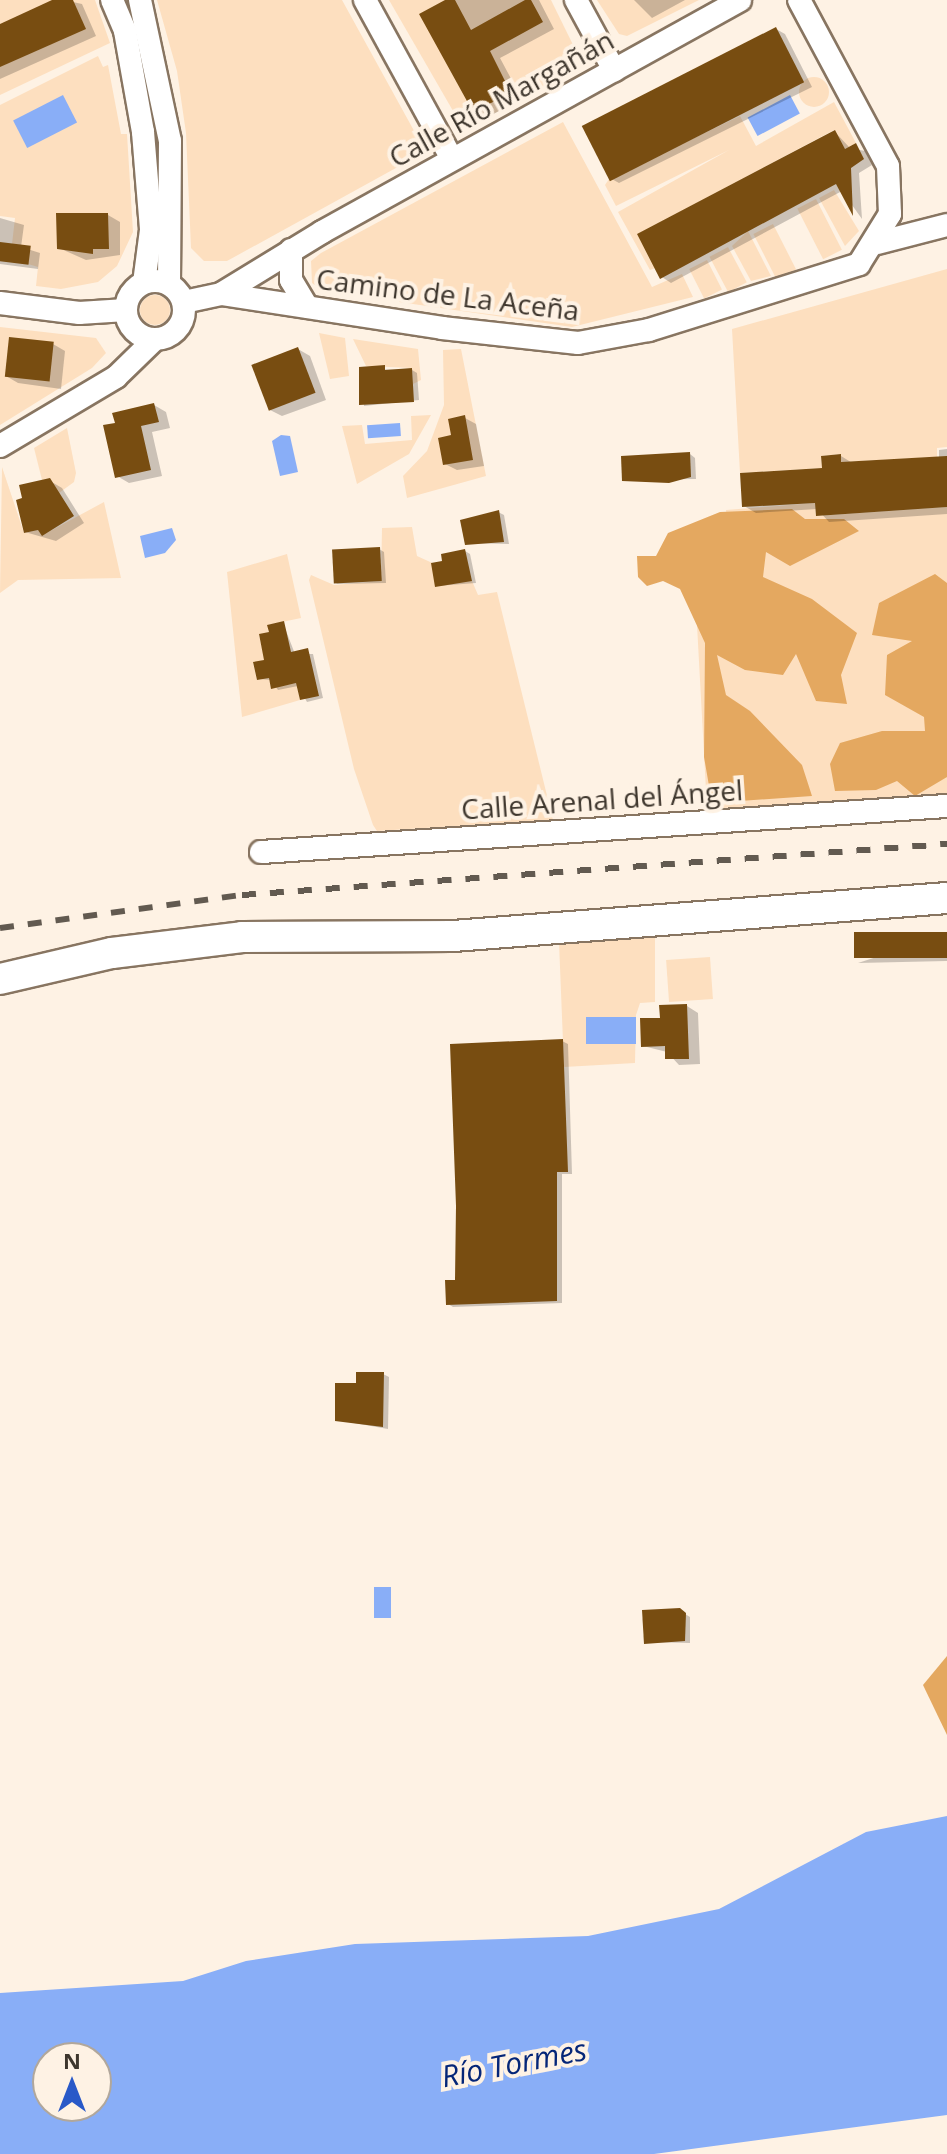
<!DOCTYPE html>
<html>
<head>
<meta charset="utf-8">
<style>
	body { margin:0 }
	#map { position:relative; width:947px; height:2154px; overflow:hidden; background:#fef2e4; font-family:"Open Sans",sans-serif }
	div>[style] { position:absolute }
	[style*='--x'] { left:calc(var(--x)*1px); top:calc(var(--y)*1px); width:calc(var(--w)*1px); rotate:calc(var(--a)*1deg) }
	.green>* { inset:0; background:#fddfbf; transform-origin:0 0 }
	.round { border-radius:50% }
	.forest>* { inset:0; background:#e4a860 }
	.water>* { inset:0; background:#89aef7; transform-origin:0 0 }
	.shadow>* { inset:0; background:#0003 }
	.building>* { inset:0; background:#784d11; transform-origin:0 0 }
	.roads { filter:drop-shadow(2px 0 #887561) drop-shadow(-2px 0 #887561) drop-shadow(0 2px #887561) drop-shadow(0 -2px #887561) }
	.street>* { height:22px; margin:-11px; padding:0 11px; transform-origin:11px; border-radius:11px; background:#fff }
	.street>.ring { margin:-11px; padding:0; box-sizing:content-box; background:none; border:22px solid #fff; border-radius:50% }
	.secondary>* { height:30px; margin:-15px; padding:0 15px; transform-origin:15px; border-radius:15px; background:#fff }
	.rail>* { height:6px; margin-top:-3px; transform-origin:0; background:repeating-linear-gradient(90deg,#625a50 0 14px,transparent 0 28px) }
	span { translate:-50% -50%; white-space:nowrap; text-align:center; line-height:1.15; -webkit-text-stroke:8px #fef2e4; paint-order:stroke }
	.street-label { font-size:28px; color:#3e362d }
	.water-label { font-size:30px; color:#052678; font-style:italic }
	.north { position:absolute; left:32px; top:2042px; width:80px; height:80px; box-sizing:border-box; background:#fef2e4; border:2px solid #b1a79b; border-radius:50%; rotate:0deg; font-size:22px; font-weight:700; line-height:32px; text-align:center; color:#3e362d }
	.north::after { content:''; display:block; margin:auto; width:28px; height:36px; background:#2959c8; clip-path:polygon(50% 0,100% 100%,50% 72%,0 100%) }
</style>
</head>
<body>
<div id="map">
	<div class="green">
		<i style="clip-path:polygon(0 0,95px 0,110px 43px,0 95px)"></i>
		<i style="clip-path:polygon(157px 0,342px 0,418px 138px,419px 149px,405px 163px,227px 261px,204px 261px,191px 248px,186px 133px,177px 71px)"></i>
		<i style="clip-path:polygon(389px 0,551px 0,579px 57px,571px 71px,525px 97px,476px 123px,460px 123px)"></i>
		<i style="clip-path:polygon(597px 0,699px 0,627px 36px,619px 34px)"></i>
		<i style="clip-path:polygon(98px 56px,103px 67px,108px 65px,121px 134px,127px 134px,133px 232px,117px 266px,98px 282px,61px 289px,36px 286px,38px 267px,28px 264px,30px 246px,12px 244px,15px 218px,0 216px,0 105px)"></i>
		<i class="round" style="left:799px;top:77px;width:30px;height:30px"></i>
		<i style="clip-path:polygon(834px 102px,856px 143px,845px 149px,834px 130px,638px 234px,655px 268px,650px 270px,618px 212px,729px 150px,616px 206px,605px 185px,609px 179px,740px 116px,756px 146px)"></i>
		<i style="clip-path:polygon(563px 122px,652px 287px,682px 274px,693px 297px,572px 327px,323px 291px,312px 283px,311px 261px,321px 253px)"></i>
		<i style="clip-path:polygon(834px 190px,859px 231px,845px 246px,819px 198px)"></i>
		<i style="left:816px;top:199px;width:57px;height:21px;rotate:63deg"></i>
		<i style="left:773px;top:224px;width:51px;height:22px;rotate:63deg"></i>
		<i style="clip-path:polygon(748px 231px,771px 276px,751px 281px,732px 246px)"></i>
		<i style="left:728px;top:247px;width:40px;height:21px;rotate:62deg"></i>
		<i style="left:707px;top:260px;width:33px;height:20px;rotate:63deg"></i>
		<i style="clip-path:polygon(947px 269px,947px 447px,937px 448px,937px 457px,841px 462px,841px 454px,821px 456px,822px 468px,740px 473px,732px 329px)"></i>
		<i class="round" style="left:140px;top:295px;width:30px;height:30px"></i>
		<i style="clip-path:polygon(0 327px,96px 338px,106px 353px,92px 368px,0 425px)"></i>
		<i style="clip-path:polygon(319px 333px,345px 338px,349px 376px,330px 379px)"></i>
		<i style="clip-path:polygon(353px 339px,418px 349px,421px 380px,413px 384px,412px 368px,366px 366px)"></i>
		<i style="clip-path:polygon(461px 349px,486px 476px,407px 498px,403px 476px,427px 451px,444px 405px,443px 350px)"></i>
		<i style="clip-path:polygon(431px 415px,409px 454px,357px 484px,342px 426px,362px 425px,365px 444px,412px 440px,411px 416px)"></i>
		<i style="clip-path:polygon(67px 428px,76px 473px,74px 482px,59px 493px,50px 479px,42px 480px,34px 448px)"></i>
		<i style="clip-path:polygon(2px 467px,24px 533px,38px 530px,43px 535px,104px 502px,121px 578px,18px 580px,0 593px)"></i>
		<i style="clip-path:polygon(815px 503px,816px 516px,947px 507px,947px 794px,707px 809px,693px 551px,728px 537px,726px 510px)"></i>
		<i style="clip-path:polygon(412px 527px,417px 556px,472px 581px,478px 595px,497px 592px,553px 820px,377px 831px,373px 825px,354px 769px,309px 580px,311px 575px,334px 585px,381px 581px,382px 528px)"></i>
		<i style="clip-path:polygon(287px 554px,301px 618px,268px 625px,269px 632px,259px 635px,265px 660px,253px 663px,257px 680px,269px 678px,271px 688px,296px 683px,300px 700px,242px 717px,227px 572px)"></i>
		<i style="clip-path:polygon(655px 936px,655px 1002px,640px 1003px,636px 1015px,635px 1063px,564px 1067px,559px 942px)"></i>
		<i style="left:710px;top:957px;width:42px;height:44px;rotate:86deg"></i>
	</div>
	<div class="forest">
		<i style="clip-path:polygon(792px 509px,805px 519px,844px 519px,859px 531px,790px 566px,766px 552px,763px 577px,812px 599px,857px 633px,841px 675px,847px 704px,816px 701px,796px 654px,783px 675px,745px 670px,717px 655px,726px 695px,750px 711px,802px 765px,812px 796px,712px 803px,704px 757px,705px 643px,680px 589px,663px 581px,647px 586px,638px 577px,637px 556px,656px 556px,668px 533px,720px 512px)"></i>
		<i style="clip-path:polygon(935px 574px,947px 583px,947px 777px,915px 796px,897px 781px,876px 790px,835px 791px,830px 764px,840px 743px,882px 731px,925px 731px,924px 717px,885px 695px,887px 655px,912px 641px,872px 635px,879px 603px)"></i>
		<i style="clip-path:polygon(947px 1656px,947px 1735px,923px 1685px)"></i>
	</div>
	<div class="water">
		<i style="left:63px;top:95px;width:31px;height:56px;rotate:63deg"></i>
		<i style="left:790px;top:95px;width:21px;height:48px;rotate:62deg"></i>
		<i style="left:400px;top:423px;width:13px;height:33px;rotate:86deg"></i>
		<i style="clip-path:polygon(281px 435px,290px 436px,298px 472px,280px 476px,272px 441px)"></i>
		<i style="clip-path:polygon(172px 528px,176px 540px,165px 553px,145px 558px,140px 536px)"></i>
		<i style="left:636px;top:1017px;width:27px;height:50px;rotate:90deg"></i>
		<i style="left:374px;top:1587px;width:17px;height:31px"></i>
		<i style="clip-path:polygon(evenodd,947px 1816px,947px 2115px,654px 2154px,0 2154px,0 1993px,183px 1981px,246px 1961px,355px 1944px,588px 1936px,719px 1909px,866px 1832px,947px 1816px,48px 2058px,96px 2058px,96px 2106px,48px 2106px,48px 2058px)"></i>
	</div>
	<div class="shadow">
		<i style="clip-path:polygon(64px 0,82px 4px,96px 36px,0 79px,0 28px)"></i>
		<i style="clip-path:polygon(450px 0,539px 0,554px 29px,500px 58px,522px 99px,486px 118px,474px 111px)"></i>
		<i style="clip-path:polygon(634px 0,685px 0,652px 18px)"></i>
		<i style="clip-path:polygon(776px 29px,785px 34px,812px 87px,619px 183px,610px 178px)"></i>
		<i style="clip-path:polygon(835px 132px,850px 148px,865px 151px,872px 165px,859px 173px,862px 219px,842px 191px,671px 283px,662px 277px)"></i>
		<i style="clip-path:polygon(108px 215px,120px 222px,120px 255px,86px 260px,59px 248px)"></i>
		<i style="clip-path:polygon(0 218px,24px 225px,21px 247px,40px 253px,38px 269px,0 264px)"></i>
		<i style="clip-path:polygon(53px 344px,65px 351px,61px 389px,18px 383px,6px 376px)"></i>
		<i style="clip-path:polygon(298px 349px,310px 356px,326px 400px,282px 416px,270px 410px)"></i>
		<i style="clip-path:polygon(361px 369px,412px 370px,417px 373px,419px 400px,364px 406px)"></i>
		<i style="clip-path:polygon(154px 405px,166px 412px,170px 428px,152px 432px,162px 476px,129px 483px,117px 476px,117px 424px)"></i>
		<i style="clip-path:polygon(465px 418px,476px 424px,484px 466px,457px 470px,445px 464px)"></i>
		<i style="clip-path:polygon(947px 449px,947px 514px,829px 522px,817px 509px,756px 513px,744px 506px,824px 470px,841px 456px,854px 464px,939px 459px,939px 450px)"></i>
		<i style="clip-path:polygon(690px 454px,695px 458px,696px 479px,624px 480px)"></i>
		<i style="clip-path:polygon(50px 481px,62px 488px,84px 523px,56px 541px,25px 532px)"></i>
		<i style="clip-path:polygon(498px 512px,504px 515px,509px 544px,466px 543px)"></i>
		<i style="clip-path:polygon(379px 549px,384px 552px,386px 583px,336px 584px)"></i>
		<i style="clip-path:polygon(465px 551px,470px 554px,476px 583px,437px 586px)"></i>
		<i style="clip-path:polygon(283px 623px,295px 654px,313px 654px,323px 698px,307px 702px,298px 686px,278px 690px,271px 680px,259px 679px,271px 633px)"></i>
		<i style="clip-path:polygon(947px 934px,947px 961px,858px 963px)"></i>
		<i style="clip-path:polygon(687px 1006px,698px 1013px,700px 1064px,679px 1065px,667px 1052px,643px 1046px,662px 1020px)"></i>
		<i style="clip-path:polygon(562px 1041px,568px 1044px,572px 1174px,562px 1174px,562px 1303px,453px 1307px,448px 1304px,457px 1282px)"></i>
		<i style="clip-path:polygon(383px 1374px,389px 1377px,388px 1429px,337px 1420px,358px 1385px)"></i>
		<i style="clip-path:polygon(685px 1614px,690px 1617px,690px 1643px,646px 1642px)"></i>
	</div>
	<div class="building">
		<i style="clip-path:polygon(52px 0,73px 0,86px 29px,0 67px,0 24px)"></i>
		<i style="clip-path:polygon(445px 0,455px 0,471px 30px,525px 0,531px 0,543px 22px,490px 51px,511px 93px,473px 112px,419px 14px)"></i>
		<i style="left:776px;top:27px;width:62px;height:218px;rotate:63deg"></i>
		<i style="clip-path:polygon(835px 130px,845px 149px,856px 143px,864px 159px,851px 168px,853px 216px,836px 184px,660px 279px,637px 234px)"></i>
		<i style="clip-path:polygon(56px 213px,108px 213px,109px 249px,93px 249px,93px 254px,57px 249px)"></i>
		<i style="left:0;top:242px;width:31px;height:19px;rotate:7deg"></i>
		<i style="left:9px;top:337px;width:45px;height:40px;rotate:6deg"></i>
		<i style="left:298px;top:347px;width:49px;height:50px;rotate:69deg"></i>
		<i style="clip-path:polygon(385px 365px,385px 370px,412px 368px,414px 402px,359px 405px,359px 367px)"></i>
		<i style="clip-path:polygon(154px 403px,159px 422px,141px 426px,151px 470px,115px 478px,103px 425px,115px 423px,112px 413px)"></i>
		<i style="clip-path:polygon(465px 415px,473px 460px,443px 465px,438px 438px,451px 435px,448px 419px)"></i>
		<i style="clip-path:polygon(690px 452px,691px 477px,669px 483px,622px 481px,621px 456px)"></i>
		<i style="clip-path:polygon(841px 454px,841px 462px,947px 456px,947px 507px,816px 516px,815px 503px,742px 507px,740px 473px,822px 468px,821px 456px)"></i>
		<i style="clip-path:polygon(50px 478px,74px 516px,42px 536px,38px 530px,24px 533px,16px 500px,22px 498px,19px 485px)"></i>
		<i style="clip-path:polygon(499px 510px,504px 542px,465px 545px,460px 520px)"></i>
		<i style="left:380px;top:547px;width:34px;height:48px;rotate:87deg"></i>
		<i style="clip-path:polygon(465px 549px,472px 581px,435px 587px,431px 563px,442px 561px,441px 554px)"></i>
		<i style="clip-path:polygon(284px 621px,291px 652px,308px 648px,319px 696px,300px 700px,296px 683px,271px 689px,269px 678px,257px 680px,253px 662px,264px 660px,259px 634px,269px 632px,267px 625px)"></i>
		<i style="left:947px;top:932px;width:26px;height:93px;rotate:90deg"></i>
		<i style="clip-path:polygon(687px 1004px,689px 1059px,665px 1059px,665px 1046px,641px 1047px,640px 1018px,660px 1018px,659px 1005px)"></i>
		<i style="clip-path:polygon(563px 1039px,568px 1172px,557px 1172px,557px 1301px,446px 1305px,445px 1280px,455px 1280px,456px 1206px,450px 1044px)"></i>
		<i style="clip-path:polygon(356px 1372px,384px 1372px,383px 1427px,335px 1421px,335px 1383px,356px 1383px)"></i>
		<i style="clip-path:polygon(680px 1608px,686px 1613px,685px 1641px,644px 1644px,642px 1610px)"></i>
	</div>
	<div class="roads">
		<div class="street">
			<i style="--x:112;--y:0;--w:34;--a:67"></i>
			<i style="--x:125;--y:31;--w:103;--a:79.9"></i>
			<i style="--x:143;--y:132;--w:98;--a:85.3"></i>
			<i style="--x:151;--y:230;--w:53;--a:97.5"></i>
			<i style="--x:140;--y:0;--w:144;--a:78"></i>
			<i style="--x:170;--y:141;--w:143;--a:90.4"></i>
			<i style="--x:365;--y:0;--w:181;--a:61.3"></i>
			<i style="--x:576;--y:0;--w:80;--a:61.5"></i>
			<i style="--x:877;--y:243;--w:72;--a:-14.4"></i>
			<i style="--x:291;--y:250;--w:30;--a:90"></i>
			<i style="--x:291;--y:280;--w:31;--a:59"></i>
			<i class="ring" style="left:126px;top:281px;width:36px;height:36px"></i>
			<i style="--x:221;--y:294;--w:119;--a:-31.5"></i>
			<i style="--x:322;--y:232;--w:478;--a:-29"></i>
			<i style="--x:184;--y:302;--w:38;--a:-12"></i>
			<i style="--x:221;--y:294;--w:224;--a:8.7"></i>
			<i style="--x:442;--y:328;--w:137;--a:6.3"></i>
			<i style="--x:578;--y:343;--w:72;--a:-10.4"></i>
			<i style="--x:649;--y:330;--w:220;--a:-17.4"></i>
			<i style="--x:859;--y:264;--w:59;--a:-58.2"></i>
			<i style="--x:890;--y:214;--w:48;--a:-92.4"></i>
			<i style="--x:888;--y:166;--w:188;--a:-118.2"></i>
			<i style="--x:0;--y:303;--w:80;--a:7.2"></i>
			<i style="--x:79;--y:313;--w:47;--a:-3.7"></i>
			<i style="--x:0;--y:446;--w:135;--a:-30.7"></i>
			<i style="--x:116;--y:377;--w:54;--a:-44.3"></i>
			<i style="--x:261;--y:852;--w:688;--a:-3.84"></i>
		</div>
		<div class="secondary">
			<i style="--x:0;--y:979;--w:115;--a:-13.1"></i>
			<i style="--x:112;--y:953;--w:131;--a:-7"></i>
			<i style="--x:242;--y:937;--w:211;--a:-0.3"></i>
			<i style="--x:453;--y:936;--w:495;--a:-4.4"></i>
		</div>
	</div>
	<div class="rail">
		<i style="--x:0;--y:928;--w:244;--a:-7.8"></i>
		<i style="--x:242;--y:895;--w:707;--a:-4.14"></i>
	</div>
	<div class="street-label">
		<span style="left:501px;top:98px;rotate:-29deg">Calle Río Margañán</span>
		<span style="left:448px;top:294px;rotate:7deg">Camino de La Aceña</span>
		<span style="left:602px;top:799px;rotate:-4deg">Calle Arenal del Ángel</span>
	</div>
	<div class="water-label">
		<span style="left:514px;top:2063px;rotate:-11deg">Río Tormes</span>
	</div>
	<div class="north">N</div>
</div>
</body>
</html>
